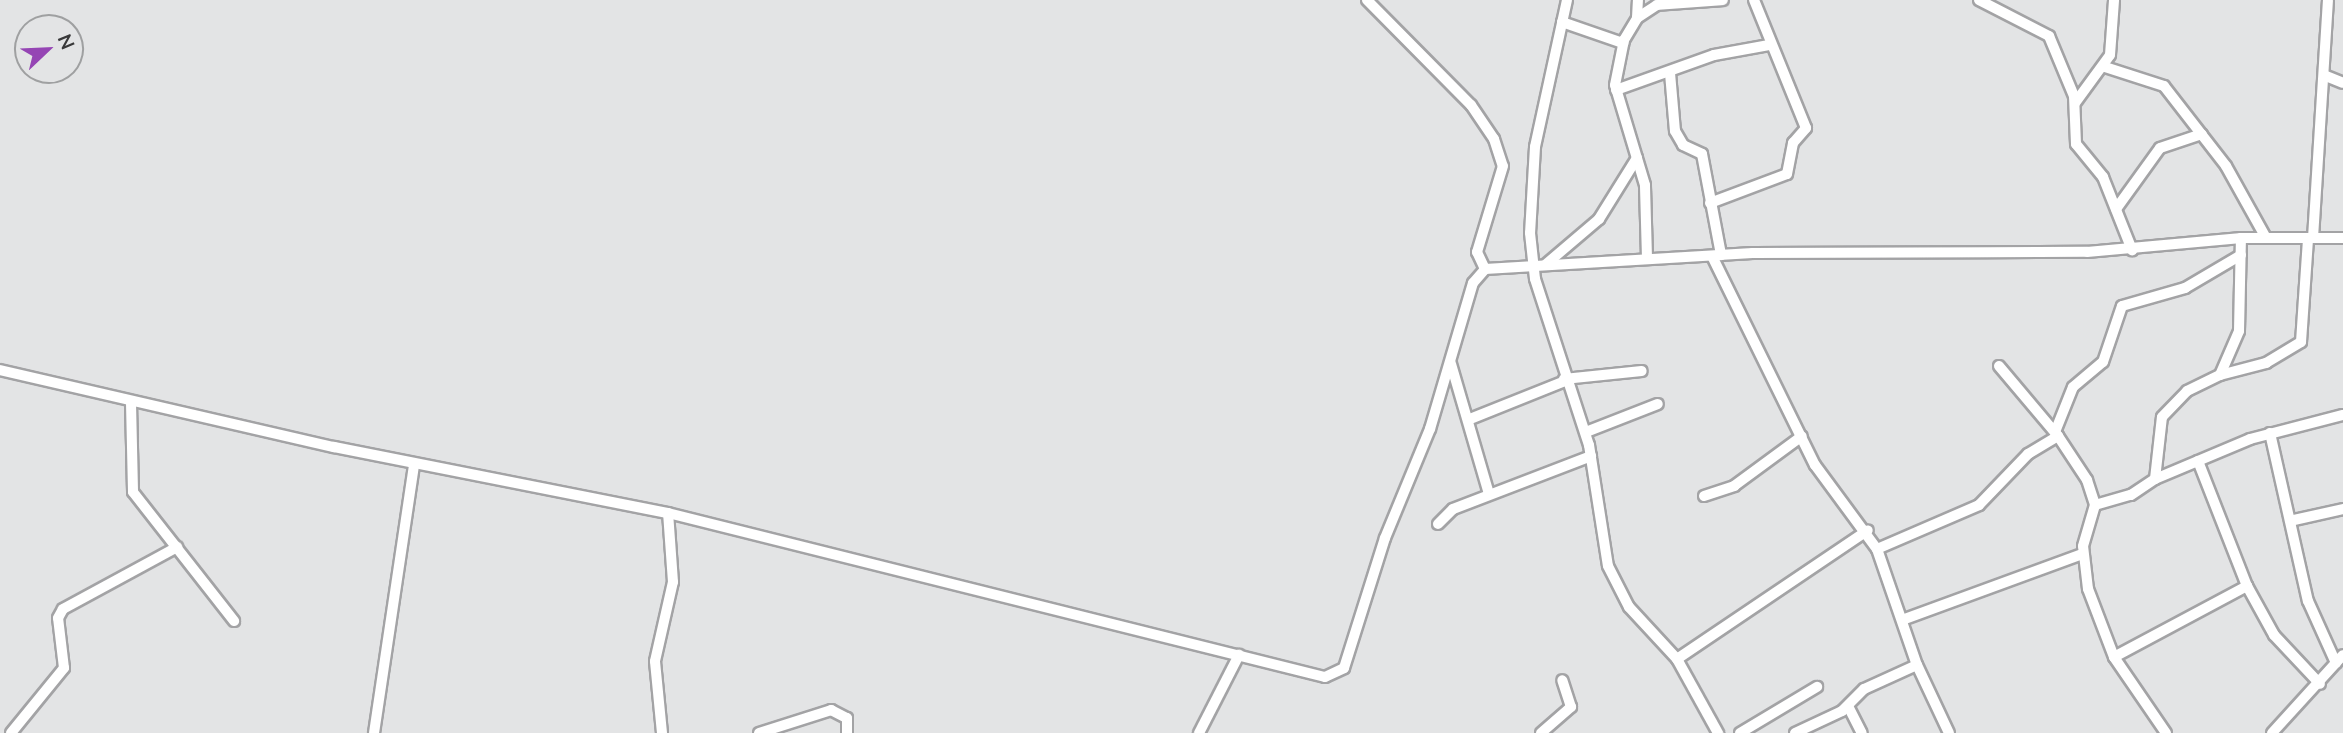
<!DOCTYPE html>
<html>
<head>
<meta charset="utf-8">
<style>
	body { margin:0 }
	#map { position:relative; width:2343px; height:733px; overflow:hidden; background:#e3e4e5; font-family:Mulish,sans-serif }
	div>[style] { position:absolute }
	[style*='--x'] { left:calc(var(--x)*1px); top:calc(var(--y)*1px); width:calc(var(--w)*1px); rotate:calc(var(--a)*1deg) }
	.roads { filter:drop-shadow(2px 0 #a3a3a5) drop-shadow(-2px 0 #a3a3a5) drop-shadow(0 2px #a3a3a5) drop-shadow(0 -2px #a3a3a5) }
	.minor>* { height:10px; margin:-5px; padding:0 5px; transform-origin:5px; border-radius:5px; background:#fff }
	span { translate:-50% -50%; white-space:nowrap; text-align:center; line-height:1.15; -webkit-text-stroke:6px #e3e4e5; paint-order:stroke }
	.north { position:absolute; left:14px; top:14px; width:70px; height:70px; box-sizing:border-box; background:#e3e4e5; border:2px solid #9fa0a1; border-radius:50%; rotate:67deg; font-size:19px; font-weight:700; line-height:28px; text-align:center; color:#39393a }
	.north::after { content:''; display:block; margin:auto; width:24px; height:32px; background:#9545b4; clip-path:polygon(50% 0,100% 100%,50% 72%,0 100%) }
</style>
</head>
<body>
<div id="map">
	<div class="roads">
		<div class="minor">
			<i style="--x:1367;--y:0;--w:148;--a:45.3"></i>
			<i style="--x:1471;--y:105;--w:41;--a:55.9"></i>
			<i style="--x:1494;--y:139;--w:28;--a:72"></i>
			<i style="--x:1503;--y:166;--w:90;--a:106.8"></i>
			<i style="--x:1477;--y:252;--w:19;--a:65"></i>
			<i style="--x:1567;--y:0;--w:150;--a:102.3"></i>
			<i style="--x:1535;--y:147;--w:86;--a:93.3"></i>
			<i style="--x:1530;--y:233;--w:46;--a:83.8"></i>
			<i style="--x:1535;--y:279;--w:175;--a:72"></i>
			<i style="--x:1589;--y:445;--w:122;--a:81.1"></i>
			<i style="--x:1608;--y:566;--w:46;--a:62.9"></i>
			<i style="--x:1629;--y:607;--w:71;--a:47.3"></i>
			<i style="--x:1677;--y:659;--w:85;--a:61"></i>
			<i style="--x:1979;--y:0;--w:79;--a:27.2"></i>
			<i style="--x:2049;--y:36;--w:65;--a:67.4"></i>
			<i style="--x:2074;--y:96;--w:48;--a:87.6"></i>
			<i style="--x:2076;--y:144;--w:43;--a:50.7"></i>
			<i style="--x:2103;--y:177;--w:79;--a:68.3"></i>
			<i style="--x:1637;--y:18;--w:18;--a:-87"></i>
			<i style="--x:1562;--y:22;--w:65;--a:19"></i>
			<i style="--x:2105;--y:67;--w:62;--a:17.9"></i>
			<i style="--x:2164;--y:86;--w:101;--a:52.2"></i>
			<i style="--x:2226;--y:166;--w:82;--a:60.9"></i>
			<i style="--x:1670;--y:73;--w:58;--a:85.1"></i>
			<i style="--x:1675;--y:131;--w:16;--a:60"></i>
			<i style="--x:1683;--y:145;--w:21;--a:25"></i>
			<i style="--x:1702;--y:154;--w:103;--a:79.3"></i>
			<i style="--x:2326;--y:76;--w:18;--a:22"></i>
			<i style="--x:1616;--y:90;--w:104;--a:-19.7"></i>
			<i style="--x:1714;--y:55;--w:56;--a:-10.3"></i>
			<i style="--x:2075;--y:103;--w:59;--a:-53.9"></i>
			<i style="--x:2110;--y:55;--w:55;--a:-85.8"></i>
			<i style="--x:1710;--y:203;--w:82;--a:-20.6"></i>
			<i style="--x:1787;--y:174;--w:32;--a:-79"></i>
			<i style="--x:1793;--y:143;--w:20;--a:-49"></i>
			<i style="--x:1806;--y:128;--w:138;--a:-112.1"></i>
			<i style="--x:2116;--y:209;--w:75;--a:-54.2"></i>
			<i style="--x:2160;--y:148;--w:44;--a:-18.4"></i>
			<i style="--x:2313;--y:238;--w:238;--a:-86.4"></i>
			<i style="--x:1712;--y:256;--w:233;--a:63.8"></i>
			<i style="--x:1815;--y:465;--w:104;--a:53.6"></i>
			<i style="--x:1877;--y:549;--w:123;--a:71"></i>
			<i style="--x:1917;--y:665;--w:75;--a:64.8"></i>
			<i style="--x:1647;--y:258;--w:73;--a:-91.6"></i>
			<i style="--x:1645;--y:185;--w:104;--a:-106.7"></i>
			<i style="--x:1615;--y:85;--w:46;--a:-78.7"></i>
			<i style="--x:1624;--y:40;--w:26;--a:-59"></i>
			<i style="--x:1637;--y:18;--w:24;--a:-33"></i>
			<i style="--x:1657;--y:5;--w:66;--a:-4.3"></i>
			<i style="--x:1545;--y:265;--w:71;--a:-40.4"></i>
			<i style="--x:1599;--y:219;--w:72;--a:-58.1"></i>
			<i style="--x:1451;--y:364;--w:135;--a:73.7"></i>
			<i style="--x:1999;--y:366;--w:92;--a:49.9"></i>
			<i style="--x:2058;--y:436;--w:53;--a:56.6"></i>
			<i style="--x:2087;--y:480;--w:26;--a:72"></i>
			<i style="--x:0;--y:370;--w:343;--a:13"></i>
			<i style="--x:334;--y:447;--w:340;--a:11.2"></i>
			<i style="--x:668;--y:513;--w:677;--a:14.02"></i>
			<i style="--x:1325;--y:677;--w:21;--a:-25"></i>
			<i style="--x:1344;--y:668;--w:136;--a:-72.5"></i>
			<i style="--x:1385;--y:538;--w:118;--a:-67.6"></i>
			<i style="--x:1430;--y:429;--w:152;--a:-73.6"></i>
			<i style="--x:1473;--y:283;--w:18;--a:-49"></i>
			<i style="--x:1485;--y:269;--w:268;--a:-3.4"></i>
			<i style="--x:1753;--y:253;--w:334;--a:-0.2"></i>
			<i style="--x:2087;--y:252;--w:155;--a:-5.2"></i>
			<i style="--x:2241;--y:238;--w:102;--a:0"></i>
			<i style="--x:2220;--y:375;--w:48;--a:-14.6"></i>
			<i style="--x:2266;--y:363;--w:41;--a:-31"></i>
			<i style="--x:2301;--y:342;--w:104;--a:-86.1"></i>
			<i style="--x:1564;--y:379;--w:78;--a:-5.9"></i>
			<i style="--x:131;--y:403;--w:89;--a:88.7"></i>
			<i style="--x:133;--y:492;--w:164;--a:51.9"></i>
			<i style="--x:1470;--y:419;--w:102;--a:-21.8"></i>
			<i style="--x:1586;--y:432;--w:77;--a:-21.3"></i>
			<i style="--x:2055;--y:432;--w:48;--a:-68.2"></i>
			<i style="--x:2073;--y:387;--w:39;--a:-40"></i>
			<i style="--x:2103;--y:362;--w:59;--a:-71.3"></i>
			<i style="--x:2122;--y:306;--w:66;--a:-15.9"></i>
			<i style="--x:2185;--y:288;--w:65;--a:-30.5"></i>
			<i style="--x:2270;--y:433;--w:172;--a:77.3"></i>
			<i style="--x:2308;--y:601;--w:68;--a:65.7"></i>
			<i style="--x:2198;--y:461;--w:134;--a:68.6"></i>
			<i style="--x:2247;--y:586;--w:56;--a:61.1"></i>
			<i style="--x:2274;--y:635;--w:67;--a:46.8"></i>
			<i style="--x:2155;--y:479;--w:103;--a:-22.8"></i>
			<i style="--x:2250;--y:439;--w:96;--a:-14.5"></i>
			<i style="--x:1704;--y:496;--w:32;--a:-18"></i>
			<i style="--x:1734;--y:486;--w:84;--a:-36.3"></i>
			<i style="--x:2294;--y:520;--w:50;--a:-12.7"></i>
			<i style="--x:1438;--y:524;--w:21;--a:-45"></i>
			<i style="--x:1453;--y:509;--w:148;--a:-21"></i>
			<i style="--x:1877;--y:549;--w:111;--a:-23.3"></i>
			<i style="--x:1979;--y:505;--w:71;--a:-46.1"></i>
			<i style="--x:2028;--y:454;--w:35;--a:-31"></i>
			<i style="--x:1902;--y:620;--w:192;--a:-20.1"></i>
			<i style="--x:2114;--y:657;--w:151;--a:-28.1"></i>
			<i style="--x:1677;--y:659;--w:230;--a:-34"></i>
			<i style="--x:1848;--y:706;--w:30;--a:63"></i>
			<i style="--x:11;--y:733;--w:84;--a:-50.8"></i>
			<i style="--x:64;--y:668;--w:50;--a:-96.8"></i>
			<i style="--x:58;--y:618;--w:10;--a:-61"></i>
			<i style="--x:63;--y:609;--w:130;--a:-28.5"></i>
			<i style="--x:374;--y:733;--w:272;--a:-81.5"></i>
			<i style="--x:662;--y:733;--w:72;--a:-95.6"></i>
			<i style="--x:655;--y:661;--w:81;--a:-77.2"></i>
			<i style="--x:673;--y:582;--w:69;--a:-94.1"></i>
			<i style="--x:759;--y:733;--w:76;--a:-17.7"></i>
			<i style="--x:831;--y:710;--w:18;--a:27"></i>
			<i style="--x:847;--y:718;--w:15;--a:90"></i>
			<i style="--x:1199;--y:733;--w:88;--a:-62.9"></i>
			<i style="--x:1541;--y:733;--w:40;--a:-41"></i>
			<i style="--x:1571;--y:707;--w:28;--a:-108"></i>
			<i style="--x:1740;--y:733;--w:90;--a:-30.9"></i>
			<i style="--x:1795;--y:733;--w:52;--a:-25.1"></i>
			<i style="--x:1842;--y:711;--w:31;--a:-45"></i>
			<i style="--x:1864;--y:689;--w:58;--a:-24.4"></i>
			<i style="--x:2166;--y:733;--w:92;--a:-124.4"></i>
			<i style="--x:2114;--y:657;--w:73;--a:-110.9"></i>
			<i style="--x:2088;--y:589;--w:43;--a:-96.6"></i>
			<i style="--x:2083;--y:546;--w:43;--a:-73.7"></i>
			<i style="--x:2095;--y:505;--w:37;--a:-16"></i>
			<i style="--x:2131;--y:495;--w:29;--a:-34"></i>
			<i style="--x:2155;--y:479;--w:62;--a:-83.6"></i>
			<i style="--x:2162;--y:417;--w:36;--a:-46"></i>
			<i style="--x:2187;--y:391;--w:37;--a:-26"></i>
			<i style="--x:2220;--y:375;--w:48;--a:-66.6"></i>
			<i style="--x:2239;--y:331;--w:93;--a:-88.8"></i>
			<i style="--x:2272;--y:733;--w:105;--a:-47.7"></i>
		</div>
	</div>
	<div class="north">N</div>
</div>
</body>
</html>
